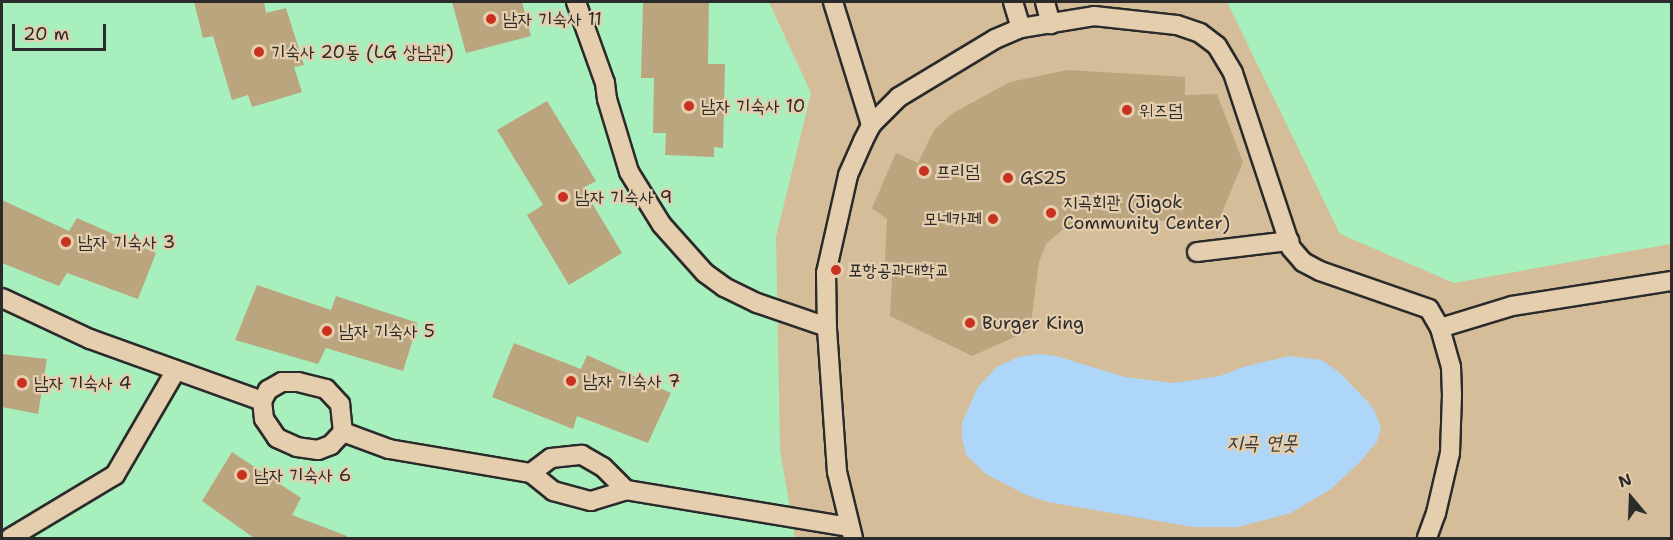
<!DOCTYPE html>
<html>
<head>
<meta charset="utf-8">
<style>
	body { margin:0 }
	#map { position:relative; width:1673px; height:540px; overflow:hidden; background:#e3cba6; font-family:"Shantell Sans","Poor Story",sans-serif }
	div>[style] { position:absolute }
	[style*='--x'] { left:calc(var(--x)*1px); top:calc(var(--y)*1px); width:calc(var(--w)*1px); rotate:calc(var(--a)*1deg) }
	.built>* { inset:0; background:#d4bd98; transform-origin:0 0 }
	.green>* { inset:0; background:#a7f0be }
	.water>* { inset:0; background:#aed6f8 }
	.building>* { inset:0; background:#baa57f }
	.roads { filter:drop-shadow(2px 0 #2b2b2b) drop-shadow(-2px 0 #2b2b2b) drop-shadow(0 2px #2b2b2b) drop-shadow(0 -2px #2b2b2b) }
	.service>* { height:18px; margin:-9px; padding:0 9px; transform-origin:9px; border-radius:9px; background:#e5ceae }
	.dots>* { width:16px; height:16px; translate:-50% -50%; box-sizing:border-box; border:3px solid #e5ceae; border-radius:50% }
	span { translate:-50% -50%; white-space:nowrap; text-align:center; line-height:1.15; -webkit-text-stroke:4.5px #e5ceae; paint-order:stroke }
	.poi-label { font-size:18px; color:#2b2b2b }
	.left { translate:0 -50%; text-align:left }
	.right { translate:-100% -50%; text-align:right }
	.water-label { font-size:20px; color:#383c40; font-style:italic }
	.frame { position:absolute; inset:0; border:3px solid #2b2b2b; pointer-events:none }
	.north { position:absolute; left:1601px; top:468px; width:60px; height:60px; -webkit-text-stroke:4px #e5ceae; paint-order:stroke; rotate:341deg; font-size:16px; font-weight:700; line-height:24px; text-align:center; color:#2b2b2b }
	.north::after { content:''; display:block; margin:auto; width:21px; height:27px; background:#2b2b2b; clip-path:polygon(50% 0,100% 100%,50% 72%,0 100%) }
	.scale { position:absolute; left:12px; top:24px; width:94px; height:27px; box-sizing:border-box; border:3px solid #2b2b2b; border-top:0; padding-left:8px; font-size:18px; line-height:21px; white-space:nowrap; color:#2b2b2b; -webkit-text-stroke:4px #e5ceae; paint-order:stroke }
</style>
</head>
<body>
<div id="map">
	<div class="built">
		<i style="left:2px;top:2px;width:1669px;height:536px"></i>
	</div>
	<div class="green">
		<i style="clip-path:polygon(2px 2px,769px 2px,811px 93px,776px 237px,780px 450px,795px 538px,2px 538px)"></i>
		<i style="clip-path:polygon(1227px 2px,1671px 2px,1670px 244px,1454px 283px,1340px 234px)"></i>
	</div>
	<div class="water">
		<i style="clip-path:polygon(1039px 354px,1056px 356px,1125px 377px,1174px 383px,1220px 376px,1243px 367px,1289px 356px,1322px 360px,1340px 373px,1368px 402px,1374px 410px,1381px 427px,1377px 442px,1358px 464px,1331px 489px,1291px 513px,1238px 527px,1193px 527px,1048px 502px,1026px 495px,986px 474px,966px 455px,962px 437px,962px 422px,978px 387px,997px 367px,1018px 357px)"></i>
	</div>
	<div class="building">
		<i style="clip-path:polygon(194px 2px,264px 2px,266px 13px,286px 8px,304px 65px,294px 67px,302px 92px,252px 107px,248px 95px,232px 100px,213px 36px,203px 38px)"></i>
		<i style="clip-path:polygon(452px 2px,522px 2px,531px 36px,466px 53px)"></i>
		<i style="clip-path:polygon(643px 2px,709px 2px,708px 64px,725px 64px,723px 148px,714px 147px,714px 157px,665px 155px,666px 133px,653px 133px,654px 78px,641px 78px)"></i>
		<i style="clip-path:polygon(1068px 70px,1185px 77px,1185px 95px,1217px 94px,1243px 162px,1218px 222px,1089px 219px,1062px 230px,1046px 244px,1039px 262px,1030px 330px,972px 356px,890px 316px,893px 262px,885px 262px,887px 219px,872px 208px,896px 153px,918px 163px,934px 130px,953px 113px,1010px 82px)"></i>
		<i style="clip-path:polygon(547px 101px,596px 181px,583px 188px,622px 253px,569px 285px,527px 215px,543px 205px,497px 130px)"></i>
		<i style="clip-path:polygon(2px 200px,69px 231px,77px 218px,156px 253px,138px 299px,67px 273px,59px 286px,2px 263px)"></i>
		<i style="clip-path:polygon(257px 285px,331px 310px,336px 296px,418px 323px,403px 371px,326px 348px,318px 364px,235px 340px)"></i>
		<i style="clip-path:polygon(514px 343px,581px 369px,587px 355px,671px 393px,648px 443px,577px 416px,573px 429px,492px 397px)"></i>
		<i style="clip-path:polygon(2px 354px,47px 359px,38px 414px,2px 407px)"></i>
		<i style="clip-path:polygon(232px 452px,301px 498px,292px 515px,347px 536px,347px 538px,254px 538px,202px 501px)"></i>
	</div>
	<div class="roads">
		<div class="service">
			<i style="--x:576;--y:2;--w:86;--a:70.3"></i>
			<i style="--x:605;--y:83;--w:16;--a:83"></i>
			<i style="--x:607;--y:99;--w:76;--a:73.2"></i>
			<i style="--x:629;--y:172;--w:62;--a:58.1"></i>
			<i style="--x:662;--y:225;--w:64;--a:48.1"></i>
			<i style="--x:705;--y:273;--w:24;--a:36"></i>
			<i style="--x:724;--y:287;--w:37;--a:26"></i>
			<i style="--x:757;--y:303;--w:74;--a:18.9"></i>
			<i style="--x:833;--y:2;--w:129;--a:72.8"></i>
			<i style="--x:1013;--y:2;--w:27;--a:73"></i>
			<i style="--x:1045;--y:2;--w:23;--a:75"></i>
			<i style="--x:1197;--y:252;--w:93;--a:-6.8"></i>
			<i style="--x:2;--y:298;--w:97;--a:25"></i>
			<i style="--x:90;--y:339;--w:183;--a:19.8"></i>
			<i style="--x:1440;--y:328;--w:75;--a:-17"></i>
			<i style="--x:1512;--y:306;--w:162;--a:-8.9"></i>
			<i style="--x:282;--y:382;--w:16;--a:0"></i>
			<i style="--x:298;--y:382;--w:29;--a:14"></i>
			<i style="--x:326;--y:389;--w:21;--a:47"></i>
			<i style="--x:340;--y:404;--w:28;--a:84"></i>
			<i style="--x:343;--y:432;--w:18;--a:133"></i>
			<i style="--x:331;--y:445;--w:14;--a:159"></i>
			<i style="--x:318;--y:450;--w:21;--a:-172"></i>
			<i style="--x:297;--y:447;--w:22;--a:-156"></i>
			<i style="--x:277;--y:438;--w:23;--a:-124"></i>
			<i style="--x:264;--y:419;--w:18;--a:-96"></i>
			<i style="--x:262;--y:401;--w:13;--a:-61"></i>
			<i style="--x:268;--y:390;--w:16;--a:-30"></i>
			<i style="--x:343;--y:432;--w:49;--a:20.3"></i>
			<i style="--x:389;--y:449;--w:144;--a:9.6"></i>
			<i style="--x:531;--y:473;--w:28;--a:39"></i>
			<i style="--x:553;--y:491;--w:39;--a:15"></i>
			<i style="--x:591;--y:501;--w:37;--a:-17"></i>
			<i style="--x:626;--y:490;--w:227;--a:9.4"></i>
			<i style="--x:531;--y:473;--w:25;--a:-37"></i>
			<i style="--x:551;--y:458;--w:31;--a:-6"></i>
			<i style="--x:582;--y:455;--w:24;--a:30"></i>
			<i style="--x:603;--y:467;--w:33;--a:45"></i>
			<i style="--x:10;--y:538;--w:122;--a:-31"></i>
			<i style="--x:115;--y:475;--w:121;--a:-59.8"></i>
			<i style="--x:853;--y:538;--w:68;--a:-103.6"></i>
			<i style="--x:837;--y:472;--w:142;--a:-94"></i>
			<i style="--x:827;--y:330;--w:57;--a:-91"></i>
			<i style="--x:826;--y:273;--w:100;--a:-77.3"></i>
			<i style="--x:848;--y:175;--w:37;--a:-66"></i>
			<i style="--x:863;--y:141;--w:18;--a:-63"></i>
			<i style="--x:871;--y:125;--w:40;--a:-45"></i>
			<i style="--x:899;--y:97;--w:112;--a:-31.1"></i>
			<i style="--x:995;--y:39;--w:28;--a:-23"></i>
			<i style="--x:1021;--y:28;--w:74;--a:-9.3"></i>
			<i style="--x:1094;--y:16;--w:83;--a:6.2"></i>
			<i style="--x:1177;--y:25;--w:24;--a:19"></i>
			<i style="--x:1200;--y:33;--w:21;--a:37"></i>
			<i style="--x:1217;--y:46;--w:31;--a:59"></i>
			<i style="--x:1233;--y:73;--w:184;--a:71.7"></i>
			<i style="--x:1291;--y:248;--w:18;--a:49"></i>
			<i style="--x:1303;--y:262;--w:19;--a:28"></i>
			<i style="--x:1320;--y:271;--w:115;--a:19.2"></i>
			<i style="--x:1429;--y:309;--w:22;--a:60"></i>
			<i style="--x:1440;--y:328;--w:41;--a:74.2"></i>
			<i style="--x:1451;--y:367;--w:28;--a:88"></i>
			<i style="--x:1452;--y:395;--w:58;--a:92"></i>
			<i style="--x:1450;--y:453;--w:62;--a:103.1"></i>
			<i style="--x:1436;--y:513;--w:27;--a:110"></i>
		</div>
	</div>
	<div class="dots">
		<i style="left:491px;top:19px;background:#c8321e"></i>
		<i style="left:259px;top:52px;background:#c8321e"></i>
		<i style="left:689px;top:106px;background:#c8321e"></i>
		<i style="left:1127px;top:110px;background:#c8321e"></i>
		<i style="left:924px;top:171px;background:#c8321e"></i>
		<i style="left:1008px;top:178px;background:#c8321e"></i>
		<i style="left:563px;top:197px;background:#c8321e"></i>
		<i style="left:1051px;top:213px;background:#c8321e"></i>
		<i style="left:993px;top:219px;background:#c8321e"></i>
		<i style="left:66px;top:242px;background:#c8321e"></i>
		<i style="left:836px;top:270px;background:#c8321e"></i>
		<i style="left:970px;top:323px;background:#c8321e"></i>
		<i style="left:327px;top:331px;background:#c8321e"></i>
		<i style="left:571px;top:381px;background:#c8321e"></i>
		<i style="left:22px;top:383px;background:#c8321e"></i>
		<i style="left:242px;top:475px;background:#c8321e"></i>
	</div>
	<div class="poi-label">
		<span class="left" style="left:503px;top:19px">남자 기숙사 11</span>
		<span class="left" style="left:271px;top:52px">기숙사 20동 (LG 상남관)</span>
		<span class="left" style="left:701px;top:106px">남자 기숙사 10</span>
		<span class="left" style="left:1139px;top:110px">위즈덤</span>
		<span class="left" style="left:936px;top:171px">프리덤</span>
		<span class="left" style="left:1020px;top:178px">GS25</span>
		<span class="left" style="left:575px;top:197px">남자 기숙사 9</span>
		<span class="left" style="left:1063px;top:213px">지곡회관 (Jigok<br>Community Center)</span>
		<span class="right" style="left:981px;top:219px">모네카페</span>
		<span class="left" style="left:78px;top:242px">남자 기숙사 3</span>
		<span class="left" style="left:848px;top:270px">포항공과대학교</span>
		<span class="left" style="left:982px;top:323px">Burger King</span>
		<span class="left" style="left:339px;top:331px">남자 기숙사 5</span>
		<span class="left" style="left:583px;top:381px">남자 기숙사 7</span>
		<span class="left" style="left:34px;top:383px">남자 기숙사 4</span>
		<span class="left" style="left:254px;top:475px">남자 기숙사 6</span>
	</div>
	<div class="water-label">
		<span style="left:1262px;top:442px">지곡 연못</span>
	</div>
	<div class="frame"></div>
	<div class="north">N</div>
	<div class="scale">20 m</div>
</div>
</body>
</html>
